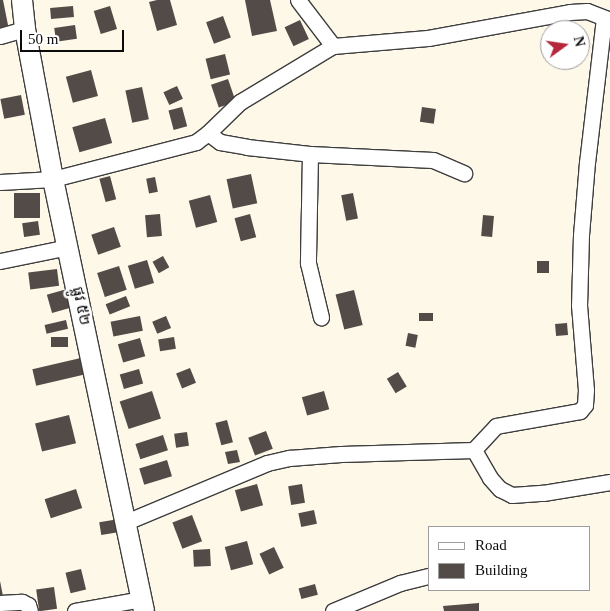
<!DOCTYPE html>
<html>
<head>
<meta charset="utf-8">
<style>
	body { margin:0 }
	#map { position:relative; width:610px; height:611px; overflow:hidden; background:#fef8e9; font-family:"Times New Roman","Noto Sans Khmer",serif }
	div>[style] { position:absolute }
	[style*='--x'] { left:calc(var(--x)*1px); top:calc(var(--y)*1px); width:calc(var(--w)*1px); rotate:calc(var(--a)*1deg) }
	.building>* { inset:0; background:#534b47; transform-origin:0 0 }
	.roads { filter:drop-shadow(1px 0 #3e3e3e) drop-shadow(-1px 0 #3e3e3e) drop-shadow(0 1px #3e3e3e) drop-shadow(0 -1px #3e3e3e) }
	.minor>* { height:15px; margin:-7.5px; padding:0 7.5px; transform-origin:7.5px; border-radius:7.5px; background:#fff }
	.tertiary>* { height:20px; margin:-10px; padding:0 10px; transform-origin:10px; border-radius:10px; background:#fff }
	span { translate:-50% -50%; white-space:nowrap; text-align:center; line-height:1.15; -webkit-text-stroke:5px #fff; paint-order:stroke }
	.street-label { font-size:15px; color:#0b0b0b }
	.legend { position:absolute; left:428px; top:526px; width:162px; height:65px; box-sizing:border-box; background:#fff; border:1px solid #9d9d9d; margin:0; padding:6px 9px; list-style:none; font-size:15px; color:#0b0b0b }
	.legend li { display:flex; align-items:center; gap:10px; height:25px }
	.legend b { width:25px; border:1px solid #9d9d9d }
	.north { position:absolute; left:540px; top:20px; width:50px; height:50px; box-sizing:border-box; background:#fff; border:1px solid #9d9d9d; border-radius:50%; rotate:76deg; font-size:14px; font-weight:700; line-height:20px; text-align:center; color:#0b0b0b }
	.north::after { content:''; display:block; margin:auto; width:18px; height:22px; background:#b5283b; clip-path:polygon(50% 0,100% 100%,50% 72%,0 100%) }
	.scale { position:absolute; left:20px; top:30px; width:104px; height:22px; box-sizing:border-box; border:2px solid #0b0b0b; border-top:0; padding-left:6px; font-size:15px; line-height:18px; white-space:nowrap; color:#0b0b0b; -webkit-text-stroke:4px #fff; paint-order:stroke }
</style>
</head>
<body>
<div id="map">
	<div class="building">
		<i style="clip-path:polygon(0 0,3px 0,9px 30px,0 32px)"></i>
		<i style="clip-path:polygon(157px 0,170px 0,177px 25px,157px 31px,149px 2px)"></i>
		<i style="clip-path:polygon(245px 0,270px 0,277px 31px,252px 36px)"></i>
		<i style="left:73px;top:6px;width:11px;height:23px;rotate:85deg"></i>
		<i style="left:110px;top:6px;width:24px;height:17px;rotate:73deg"></i>
		<i style="left:223px;top:16px;width:23px;height:18px;rotate:70deg"></i>
		<i style="left:300px;top:20px;width:21px;height:17px;rotate:65deg"></i>
		<i style="left:75px;top:25px;width:14px;height:21px;rotate:82deg"></i>
		<i style="left:225px;top:54px;width:21px;height:20px;rotate:76deg"></i>
		<i style="left:91px;top:70px;width:27px;height:26px;rotate:75deg"></i>
		<i style="left:228px;top:79px;width:24px;height:18px;rotate:71deg"></i>
		<i style="left:177px;top:86px;width:14px;height:15px;rotate:65deg"></i>
		<i style="left:142px;top:87px;width:33px;height:17px;rotate:78deg"></i>
		<i style="left:21px;top:95px;width:20px;height:21px;rotate:79deg"></i>
		<i style="left:182px;top:107px;width:20px;height:14px;rotate:75deg"></i>
		<i style="left:422px;top:107px;width:14px;height:15px;rotate:8deg"></i>
		<i style="left:105px;top:118px;width:26px;height:34px;rotate:74deg"></i>
		<i style="left:251px;top:174px;width:30px;height:25px;rotate:78deg"></i>
		<i style="left:110px;top:176px;width:24px;height:11px;rotate:75deg"></i>
		<i style="left:155px;top:177px;width:15px;height:9px;rotate:79deg"></i>
		<i style="left:14px;top:193px;width:26px;height:25px"></i>
		<i style="left:353px;top:193px;width:26px;height:12px;rotate:79deg"></i>
		<i style="left:210px;top:195px;width:28px;height:22px;rotate:75deg"></i>
		<i style="left:160px;top:214px;width:22px;height:15px;rotate:85deg"></i>
		<i style="left:250px;top:214px;width:24px;height:16px;rotate:75deg"></i>
		<i style="left:483px;top:215px;width:11px;height:21px;rotate:5deg"></i>
		<i style="left:38px;top:221px;width:14px;height:16px;rotate:82deg"></i>
		<i style="left:114px;top:227px;width:21px;height:24px;rotate:71deg"></i>
		<i style="left:163px;top:256px;width:13px;height:12px;rotate:61deg"></i>
		<i style="left:147px;top:260px;width:24px;height:20px;rotate:73deg"></i>
		<i style="left:537px;top:261px;width:12px;height:12px"></i>
		<i style="left:119px;top:266px;width:25px;height:23px;rotate:72deg"></i>
		<i style="left:57px;top:269px;width:17px;height:29px;rotate:83deg"></i>
		<i style="left:67px;top:289px;width:19px;height:21px;rotate:74deg"></i>
		<i style="left:354px;top:290px;width:36px;height:19px;rotate:76deg"></i>
		<i style="left:126px;top:296px;width:11px;height:22px;rotate:68deg"></i>
		<i style="left:419px;top:313px;width:14px;height:8px"></i>
		<i style="left:140px;top:316px;width:15px;height:30px;rotate:79deg"></i>
		<i style="left:166px;top:316px;width:13px;height:15px;rotate:67deg"></i>
		<i style="left:66px;top:320px;width:9px;height:22px;rotate:77deg"></i>
		<i style="left:567px;top:323px;width:12px;height:12px;rotate:85deg"></i>
		<i style="left:408px;top:333px;width:10px;height:13px;rotate:11deg"></i>
		<i style="left:51px;top:337px;width:17px;height:10px"></i>
		<i style="left:174px;top:337px;width:12px;height:16px;rotate:81deg"></i>
		<i style="left:140px;top:338px;width:19px;height:23px;rotate:74deg"></i>
		<i style="left:85px;top:357px;width:17px;height:54px;rotate:77deg"></i>
		<i style="left:190px;top:368px;width:16px;height:15px;rotate:68deg"></i>
		<i style="left:139px;top:369px;width:15px;height:20px;rotate:74deg"></i>
		<i style="left:398px;top:372px;width:17px;height:13px;rotate:59deg"></i>
		<i style="left:152px;top:391px;width:29px;height:34px;rotate:72deg"></i>
		<i style="left:324px;top:391px;width:19px;height:23px;rotate:74deg"></i>
		<i style="left:69px;top:415px;width:29px;height:35px;rotate:76deg"></i>
		<i style="left:227px;top:420px;width:23px;height:12px;rotate:75deg"></i>
		<i style="left:266px;top:431px;width:19px;height:19px;rotate:69deg"></i>
		<i style="left:187px;top:432px;width:14px;height:13px;rotate:82deg"></i>
		<i style="left:163px;top:435px;width:16px;height:29px;rotate:72deg"></i>
		<i style="clip-path:polygon(237px 450px,240px 462px,228px 464px,225px 452px)"></i>
		<i style="left:167px;top:460px;width:17px;height:29px;rotate:73deg"></i>
		<i style="left:257px;top:484px;width:22px;height:23px;rotate:74deg"></i>
		<i style="left:302px;top:484px;width:19px;height:14px;rotate:81deg"></i>
		<i style="left:76px;top:489px;width:20px;height:33px;rotate:72deg"></i>
		<i style="left:314px;top:510px;width:14px;height:16px;rotate:78deg"></i>
		<i style="left:192px;top:515px;width:28px;height:21px;rotate:69deg"></i>
		<i style="left:119px;top:519px;width:13px;height:20px;rotate:81deg"></i>
		<i style="left:247px;top:541px;width:24px;height:23px;rotate:75deg"></i>
		<i style="left:274px;top:547px;width:23px;height:16px;rotate:65deg"></i>
		<i style="left:210px;top:549px;width:17px;height:17px;rotate:87deg"></i>
		<i style="left:81px;top:569px;width:21px;height:16px;rotate:76deg"></i>
		<i style="clip-path:polygon(0 581px,3px 596px,0 597px)"></i>
		<i style="left:315px;top:584px;width:11px;height:17px;rotate:75deg"></i>
		<i style="left:54px;top:587px;width:22px;height:18px;rotate:82deg"></i>
		<i style="clip-path:polygon(479px 603px,479px 611px,444px 611px,443px 606px)"></i>
	</div>
	<div class="roads">
		<div class="minor">
			<i style="--x:298;--y:0;--w:58;--a:52.7"></i>
			<i style="--x:604;--y:18;--w:145;--a:96.7"></i>
			<i style="--x:587;--y:162;--w:73;--a:94.7"></i>
			<i style="--x:581;--y:235;--w:70;--a:91.6"></i>
			<i style="--x:579;--y:305;--w:85;--a:85.3"></i>
			<i style="--x:586;--y:390;--w:15;--a:94"></i>
			<i style="--x:585;--y:405;--w:8;--a:130"></i>
			<i style="--x:580;--y:411;--w:85;--a:169.9"></i>
			<i style="--x:496;--y:426;--w:33;--a:133"></i>
			<i style="--x:474;--y:450;--w:32;--a:60"></i>
			<i style="--x:490;--y:478;--w:15;--a:48"></i>
			<i style="--x:500;--y:489;--w:13;--a:27"></i>
			<i style="--x:512;--y:495;--w:31;--a:-4"></i>
			<i style="--x:543;--y:493;--w:68;--a:-9.3"></i>
			<i style="--x:0;--y:36;--w:26;--a:-16"></i>
			<i style="--x:208;--y:133;--w:45;--a:-44.1"></i>
			<i style="--x:240;--y:102;--w:109;--a:-31.1"></i>
			<i style="--x:333;--y:46;--w:95;--a:-4.8"></i>
			<i style="--x:428;--y:38;--w:144;--a:-10.4"></i>
			<i style="--x:570;--y:12;--w:17;--a:-3"></i>
			<i style="--x:587;--y:11;--w:25;--a:21"></i>
			<i style="--x:310;--y:154;--w:109;--a:91.1"></i>
			<i style="--x:308;--y:263;--w:56;--a:76.5"></i>
			<i style="--x:0;--y:182;--w:53;--a:-3.2"></i>
			<i style="--x:53;--y:179;--w:148;--a:-14.5"></i>
			<i style="--x:196;--y:142;--w:15;--a:-37"></i>
			<i style="--x:208;--y:133;--w:15;--a:37"></i>
			<i style="--x:220;--y:142;--w:27;--a:10"></i>
			<i style="--x:247;--y:147;--w:63;--a:6.3"></i>
			<i style="--x:310;--y:154;--w:123;--a:2.8"></i>
			<i style="--x:433;--y:160;--w:34;--a:23"></i>
			<i style="--x:0;--y:261;--w:69;--a:-11.6"></i>
			<i style="--x:126;--y:522;--w:153;--a:-22.7"></i>
			<i style="--x:267;--y:463;--w:23;--a:-13"></i>
			<i style="--x:289;--y:458;--w:52;--a:-4.4"></i>
			<i style="--x:341;--y:454;--w:133;--a:-1.7"></i>
			<i style="--x:0;--y:603;--w:22;--a:-3"></i>
			<i style="--x:22;--y:602;--w:7;--a:27"></i>
			<i style="--x:28;--y:605;--w:6;--a:72"></i>
			<i style="--x:75;--y:611;--w:67;--a:-10.3"></i>
			<i style="--x:333;--y:611;--w:73;--a:-22.7"></i>
			<i style="--x:400;--y:583;--w:30;--a:-14"></i>
		</div>
		<div class="tertiary">
			<i style="--x:22;--y:0;--w:29;--a:84"></i>
			<i style="--x:25;--y:29;--w:153;--a:79.4"></i>
			<i style="--x:53;--y:179;--w:441;--a:78.1"></i>
		</div>
	</div>
	<div class="street-label">
		<span style="left:81px;top:306px;rotate:78deg">ផ្លូវ ៥២</span>
	</div>
	<ul class="legend">
	<li><b style="height:6px;background:#fff"></b>Road</li>
	<li><b style="height:14px;background:#534b47"></b>Building</li>
	</ul>
	<div class="north">N</div>
	<div class="scale">50 m</div>
</div>
</body>
</html>
